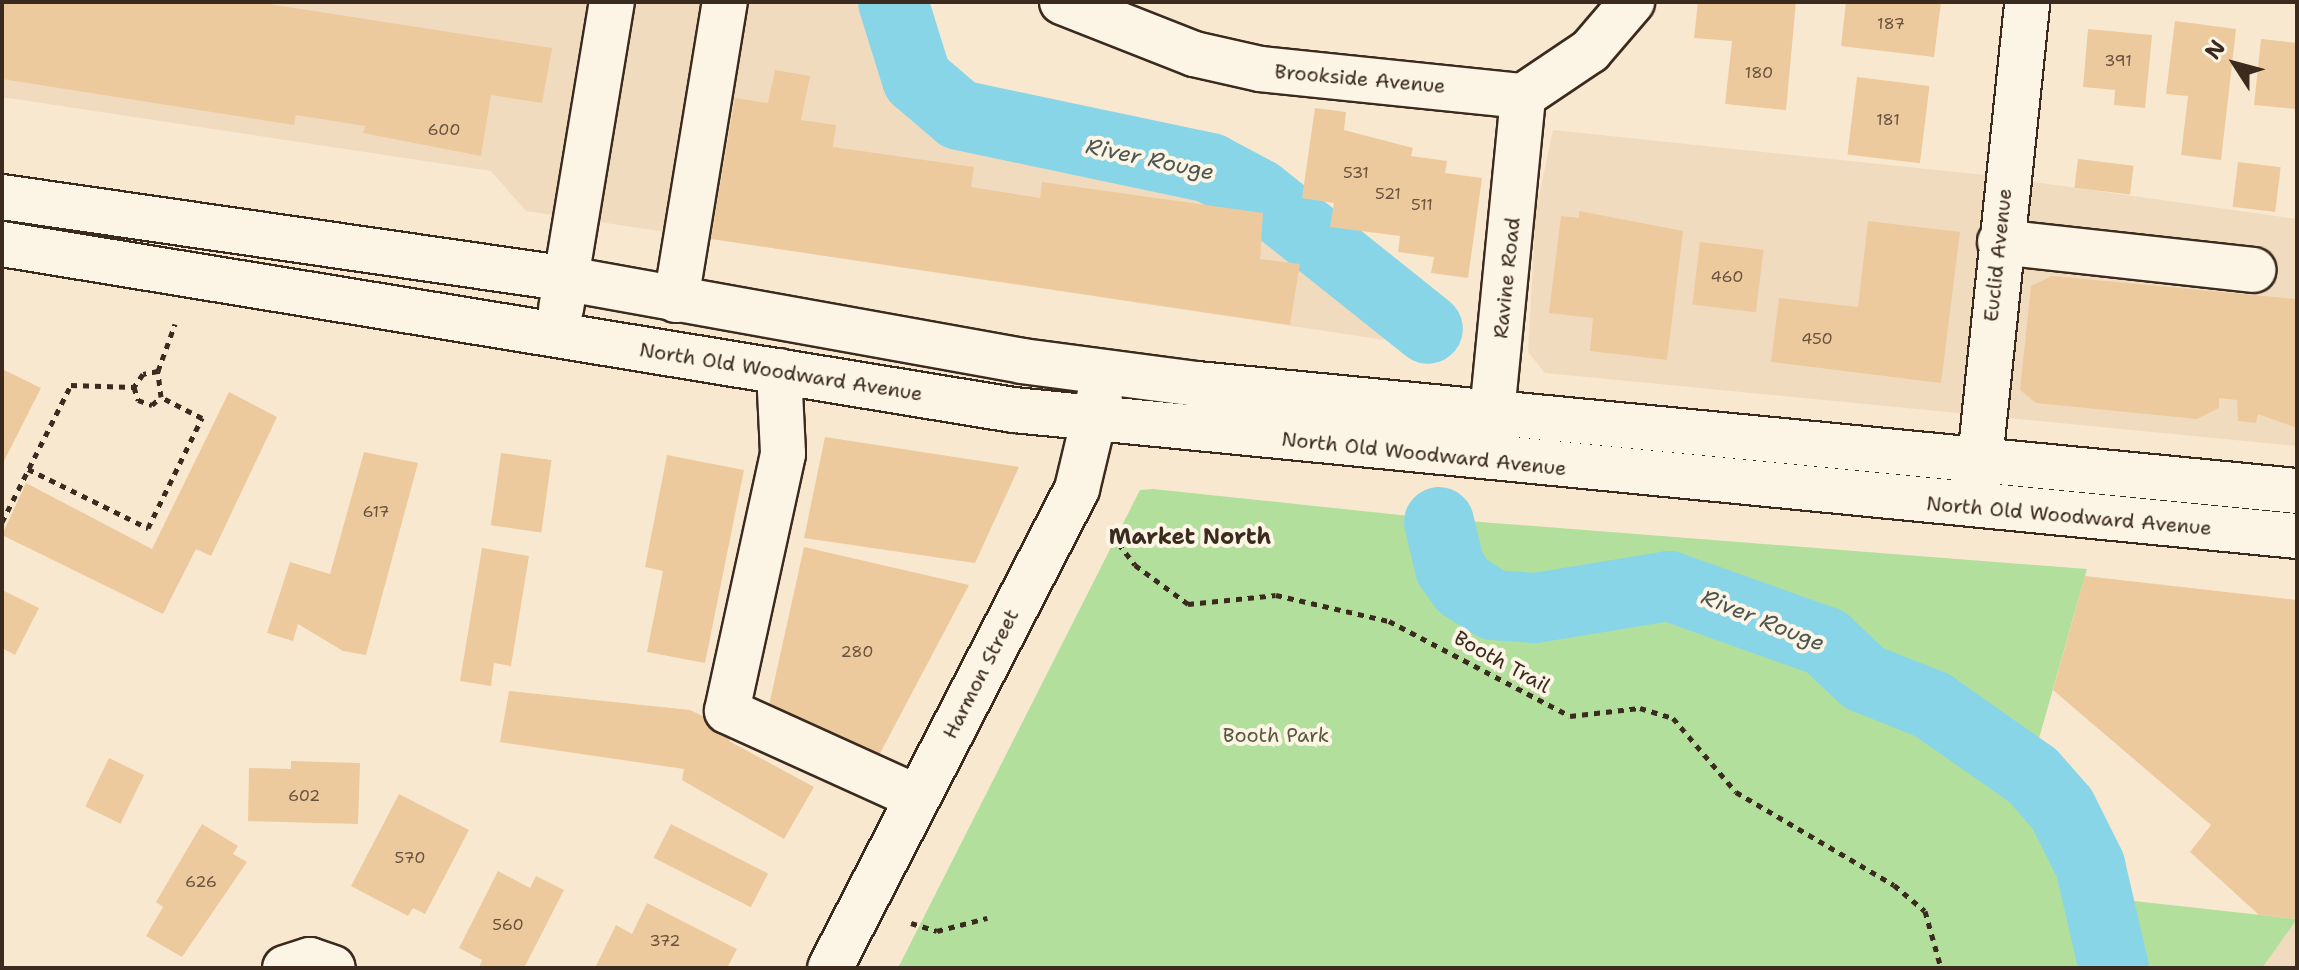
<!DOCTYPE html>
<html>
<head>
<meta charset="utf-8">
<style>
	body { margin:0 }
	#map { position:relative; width:2299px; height:970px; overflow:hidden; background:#f8e8d0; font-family:"Shantell Sans",sans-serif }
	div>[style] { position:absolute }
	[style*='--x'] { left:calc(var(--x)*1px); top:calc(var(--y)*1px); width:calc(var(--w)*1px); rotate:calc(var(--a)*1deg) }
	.built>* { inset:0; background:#f1dbbe }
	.green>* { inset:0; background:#b3df9c }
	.river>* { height:70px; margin:-35px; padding:0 35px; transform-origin:35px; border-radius:35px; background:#88d5e8 }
	.building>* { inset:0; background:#edca9e; transform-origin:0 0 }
	.path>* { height:5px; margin-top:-2.5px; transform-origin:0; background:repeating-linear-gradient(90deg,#3b2a1e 0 6px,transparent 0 12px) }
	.roads { filter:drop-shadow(2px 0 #3b2a1e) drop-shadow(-2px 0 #3b2a1e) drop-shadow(0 2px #3b2a1e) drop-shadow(0 -2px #3b2a1e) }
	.minor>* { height:44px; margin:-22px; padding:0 22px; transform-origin:22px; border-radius:22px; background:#fcf5e5 }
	span { translate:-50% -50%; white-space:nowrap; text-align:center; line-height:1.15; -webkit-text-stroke:8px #fcf5e5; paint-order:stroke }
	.number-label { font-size:16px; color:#68523e }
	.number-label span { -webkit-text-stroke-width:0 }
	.street-label { font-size:20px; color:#3b2a1e }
	.park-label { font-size:20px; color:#59573e }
	.water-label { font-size:22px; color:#4e5550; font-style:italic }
	.neighbourhood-label { font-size:22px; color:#3b2a1e; font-weight:700 }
	.frame { position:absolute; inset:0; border:4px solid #3b2a1e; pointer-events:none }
	.north { position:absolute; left:2195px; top:24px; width:80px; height:80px; -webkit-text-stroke:6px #fcf5e5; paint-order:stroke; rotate:306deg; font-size:22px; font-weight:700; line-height:32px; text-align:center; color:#3b2a1e }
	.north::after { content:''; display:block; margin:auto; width:28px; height:36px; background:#3b2a1e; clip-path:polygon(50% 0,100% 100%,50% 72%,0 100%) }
</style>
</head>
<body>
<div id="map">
	<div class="built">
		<i style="clip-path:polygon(2px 2px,893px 2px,902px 43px,932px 97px,959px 115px,1259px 194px,1405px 343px,526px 211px,491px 171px,2px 97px)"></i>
		<i style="clip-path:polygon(1553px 130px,1985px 175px,2297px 219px,2297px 446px,1545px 373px,1528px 352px,1536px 210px)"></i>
		<i style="clip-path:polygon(2297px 919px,2297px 968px,2262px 968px,2272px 951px)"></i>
	</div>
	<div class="green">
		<i style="clip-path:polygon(1153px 489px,1429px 518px,2087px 569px,2034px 756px,2063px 781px,2107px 898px,2297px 919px,2262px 968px,898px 968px,1140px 490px)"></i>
	</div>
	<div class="river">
		<i style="--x:893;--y:2;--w:81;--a:72.7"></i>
		<i style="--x:917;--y:79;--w:55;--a:40.6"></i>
		<i style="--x:959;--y:115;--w:257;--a:11.9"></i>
		<i style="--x:1210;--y:168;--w:55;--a:28"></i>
		<i style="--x:1259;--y:194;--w:216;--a:38.6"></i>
		<i style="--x:1439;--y:522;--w:47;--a:76.6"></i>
		<i style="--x:1450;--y:568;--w:22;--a:54"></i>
		<i style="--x:1463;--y:586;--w:36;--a:32"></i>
		<i style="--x:1493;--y:605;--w:42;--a:4.1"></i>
		<i style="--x:1535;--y:608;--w:136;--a:-9.3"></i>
		<i style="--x:1669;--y:586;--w:167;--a:19.6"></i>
		<i style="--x:1826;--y:642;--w:52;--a:43.5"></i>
		<i style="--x:1864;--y:678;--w:73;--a:21.7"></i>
		<i style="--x:1932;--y:705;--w:123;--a:35.1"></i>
		<i style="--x:2033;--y:776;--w:44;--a:48.7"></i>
		<i style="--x:2062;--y:809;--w:63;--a:63.4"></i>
		<i style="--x:2090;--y:865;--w:106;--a:76.9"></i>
	</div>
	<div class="building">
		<i style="clip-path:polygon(2px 2px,256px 2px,552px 48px,542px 103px,491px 95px,481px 156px,363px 133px,365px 126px,296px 115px,294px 125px,2px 79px)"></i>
		<i style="clip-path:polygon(1698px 2px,1796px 2px,1786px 110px,1725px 104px,1732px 41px,1694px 38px)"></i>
		<i style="clip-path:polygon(1846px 2px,1941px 2px,1934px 57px,1841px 46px)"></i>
		<i style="clip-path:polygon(2175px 21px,2236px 29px,2221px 160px,2181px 155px,2188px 96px,2166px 94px)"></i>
		<i style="clip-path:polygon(2088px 29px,2152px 35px,2145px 108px,2114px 105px,2115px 90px,2083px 87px)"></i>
		<i style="clip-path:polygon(2261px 39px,2297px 43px,2297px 109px,2254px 105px)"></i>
		<i style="clip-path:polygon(775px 70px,810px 76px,801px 120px,836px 125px,833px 147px,974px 167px,971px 187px,1040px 198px,1042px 182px,1263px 213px,1260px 259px,1300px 264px,1290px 325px,711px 239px,735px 98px,768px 103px)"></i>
		<i style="left:1857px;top:77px;width:73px;height:78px;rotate:7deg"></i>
		<i style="clip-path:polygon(1315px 108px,1346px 112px,1344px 130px,1413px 148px,1411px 156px,1447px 161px,1445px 173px,1482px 178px,1468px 278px,1431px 273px,1434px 257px,1398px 252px,1400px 236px,1330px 227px,1334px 203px,1302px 198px)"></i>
		<i style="left:2078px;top:159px;width:56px;height:29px;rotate:7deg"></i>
		<i style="left:2238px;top:162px;width:43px;height:45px;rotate:7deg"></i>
		<i style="clip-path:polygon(1579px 211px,1683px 231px,1667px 360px,1590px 351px,1593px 318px,1549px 313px,1561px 216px,1579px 218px)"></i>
		<i style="clip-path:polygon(1868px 221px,1960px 232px,1941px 383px,1771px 362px,1779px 298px,1858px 307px)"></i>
		<i style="left:1700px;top:242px;width:64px;height:63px;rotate:7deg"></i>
		<i style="clip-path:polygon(2052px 276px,2297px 299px,2297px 428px,2258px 414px,2256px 423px,2238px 421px,2237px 400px,2219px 398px,2219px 408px,2197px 419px,2036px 403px,2020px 390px,2031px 286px)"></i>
		<i style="clip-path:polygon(2px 369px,41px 388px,2px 465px)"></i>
		<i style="clip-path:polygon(229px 392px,277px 417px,211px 556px,196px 549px,163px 614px,2px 535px,26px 483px,152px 549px)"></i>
		<i style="clip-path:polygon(825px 437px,1019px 467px,975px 563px,804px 538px)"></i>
		<i style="clip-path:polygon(364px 452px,418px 463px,366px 655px,343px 651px,298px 624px,293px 641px,267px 633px,290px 562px,330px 574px)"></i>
		<i style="left:501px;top:453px;width:51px;height:73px;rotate:8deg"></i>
		<i style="clip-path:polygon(667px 455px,744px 470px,705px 663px,647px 652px,663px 571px,645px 567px)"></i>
		<i style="clip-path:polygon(804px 547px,969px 585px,876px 761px,766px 719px)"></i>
		<i style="clip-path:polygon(482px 548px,529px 556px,511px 666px,494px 663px,491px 686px,460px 681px)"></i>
		<i style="clip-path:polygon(2085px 576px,2297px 600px,2297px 919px,2259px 915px,2190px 852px,2211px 825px,2053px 690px)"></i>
		<i style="clip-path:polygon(2px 590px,39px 608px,15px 655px,2px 648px)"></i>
		<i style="clip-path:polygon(509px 691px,690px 710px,733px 731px,729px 741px,814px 787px,784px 839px,682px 780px,684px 769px,500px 742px)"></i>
		<i style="left:109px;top:758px;width:39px;height:54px;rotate:26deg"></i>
		<i style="clip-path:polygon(291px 761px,360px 763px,358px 824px,248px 821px,249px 768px,291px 769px)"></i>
		<i style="clip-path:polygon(399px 794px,469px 830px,425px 914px,413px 908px,408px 916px,351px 886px)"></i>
		<i style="clip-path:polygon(202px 824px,238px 846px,233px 854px,247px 862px,182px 957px,146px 936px,163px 907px,156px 902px)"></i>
		<i style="left:671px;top:824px;width:109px;height:38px;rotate:27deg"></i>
		<i style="clip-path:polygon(498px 871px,530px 888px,536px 876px,564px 890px,524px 968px,479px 968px,482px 960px,459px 948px)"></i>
		<i style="clip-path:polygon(647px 903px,737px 949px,727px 968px,595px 968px,616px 925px,632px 934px)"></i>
	</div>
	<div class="path">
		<i style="--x:158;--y:371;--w:15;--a:169"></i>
		<i style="--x:143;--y:374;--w:16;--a:125"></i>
		<i style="--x:134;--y:387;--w:14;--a:73"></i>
		<i style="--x:138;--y:400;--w:15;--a:20"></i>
		<i style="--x:152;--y:405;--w:12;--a:-42"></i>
		<i style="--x:161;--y:397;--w:26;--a:-97"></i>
		<i style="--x:158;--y:371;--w:50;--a:-70.1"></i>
		<i style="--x:28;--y:469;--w:134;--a:26.2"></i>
		<i style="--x:148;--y:528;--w:123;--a:-63.9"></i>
		<i style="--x:202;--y:418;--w:46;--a:-152.9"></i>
		<i style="--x:2;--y:522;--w:153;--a:-63.3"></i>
		<i style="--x:71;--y:385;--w:63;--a:1.8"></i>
		<i style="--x:1111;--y:534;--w:39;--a:52"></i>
		<i style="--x:1135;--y:565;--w:66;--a:36.3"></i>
		<i style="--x:1188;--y:604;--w:88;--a:-5.8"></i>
		<i style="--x:1276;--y:595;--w:116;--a:13"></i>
		<i style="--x:1389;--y:621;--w:204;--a:27.7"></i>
		<i style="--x:1570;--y:716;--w:70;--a:-6.5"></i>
		<i style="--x:1640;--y:708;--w:34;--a:17"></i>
		<i style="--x:1673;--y:718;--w:97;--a:49.6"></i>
		<i style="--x:1736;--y:792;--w:183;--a:30.5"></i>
		<i style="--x:1894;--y:885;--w:40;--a:40"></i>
		<i style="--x:1925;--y:911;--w:59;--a:74.3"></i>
		<i style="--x:911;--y:923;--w:27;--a:17"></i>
		<i style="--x:937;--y:931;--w:52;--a:-14.6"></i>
	</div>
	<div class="roads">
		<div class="minor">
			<i style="--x:1062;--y:2;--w:142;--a:21.5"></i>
			<i style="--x:1194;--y:54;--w:68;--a:12.8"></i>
			<i style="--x:1260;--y:69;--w:264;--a:5.9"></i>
			<i style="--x:1523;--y:96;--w:81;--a:-33.9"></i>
			<i style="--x:1590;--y:51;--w:65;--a:-49.4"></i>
			<i style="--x:2;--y:197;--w:572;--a:8.24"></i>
			<i style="--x:568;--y:279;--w:461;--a:10.2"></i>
			<i style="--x:1022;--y:361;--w:177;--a:7.5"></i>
			<i style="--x:1197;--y:384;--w:1105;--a:5.56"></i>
			<i style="--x:2000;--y:242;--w:255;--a:6.3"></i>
			<i style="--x:2;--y:244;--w:1026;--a:9.32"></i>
			<i style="--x:1014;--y:410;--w:1289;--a:5.61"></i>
			<i style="--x:676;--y:300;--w:302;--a:-80.7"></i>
			<i style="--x:561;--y:309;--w:311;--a:-80.6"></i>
			<i style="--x:779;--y:371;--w:83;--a:87.2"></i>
			<i style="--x:783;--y:454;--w:263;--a:102.3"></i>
			<i style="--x:727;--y:711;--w:209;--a:24.4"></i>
			<i style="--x:1489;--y:444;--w:350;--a:-84.4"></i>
			<i style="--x:1977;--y:489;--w:490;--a:-84.1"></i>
			<i style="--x:285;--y:968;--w:26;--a:-18"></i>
			<i style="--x:310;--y:960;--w:24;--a:19"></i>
			<i style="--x:830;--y:968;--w:539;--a:-62.72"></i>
			<i style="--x:1077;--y:489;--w:99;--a:-76.5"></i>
		</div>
	</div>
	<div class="number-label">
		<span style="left:1891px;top:24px">187</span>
		<span style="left:2118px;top:61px">391</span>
		<span style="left:1759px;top:73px">180</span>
		<span style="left:1888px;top:120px">181</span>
		<span style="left:444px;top:130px">600</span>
		<span style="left:1356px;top:173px">531</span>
		<span style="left:1388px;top:194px">521</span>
		<span style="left:1422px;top:205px">511</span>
		<span style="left:1727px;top:277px">460</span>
		<span style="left:1817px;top:339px">450</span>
		<span style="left:376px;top:512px">617</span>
		<span style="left:857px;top:652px">280</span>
		<span style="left:304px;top:796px">602</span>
		<span style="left:410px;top:858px">570</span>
		<span style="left:201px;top:882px">626</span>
		<span style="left:508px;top:925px">560</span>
		<span style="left:665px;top:941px">372</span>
	</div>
	<div class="street-label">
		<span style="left:1360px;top:79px;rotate:5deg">Brookside Avenue</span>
		<span style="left:1998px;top:255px;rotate:-84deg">Euclid Avenue</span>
		<span style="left:1507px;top:278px;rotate:-84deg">Ravine Road</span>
		<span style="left:781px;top:372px;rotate:9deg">North Old Woodward Avenue</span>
		<span style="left:1424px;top:454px;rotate:6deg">North Old Woodward Avenue</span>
		<span style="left:2069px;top:516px;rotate:5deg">North Old Woodward Avenue</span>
		<span style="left:1502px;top:662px;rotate:29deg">Booth Trail</span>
		<span style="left:981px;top:674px;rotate:-63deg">Harmon Street</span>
	</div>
	<div class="park-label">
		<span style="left:1276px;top:735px">Booth Park</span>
	</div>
	<div class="water-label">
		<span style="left:1150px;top:159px;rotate:12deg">River Rouge</span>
		<span style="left:1763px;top:620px;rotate:22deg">River Rouge</span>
	</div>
	<div class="neighbourhood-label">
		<span style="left:1190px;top:537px">Market North</span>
	</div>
	<div class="frame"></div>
	<div class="north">N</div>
</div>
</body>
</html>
